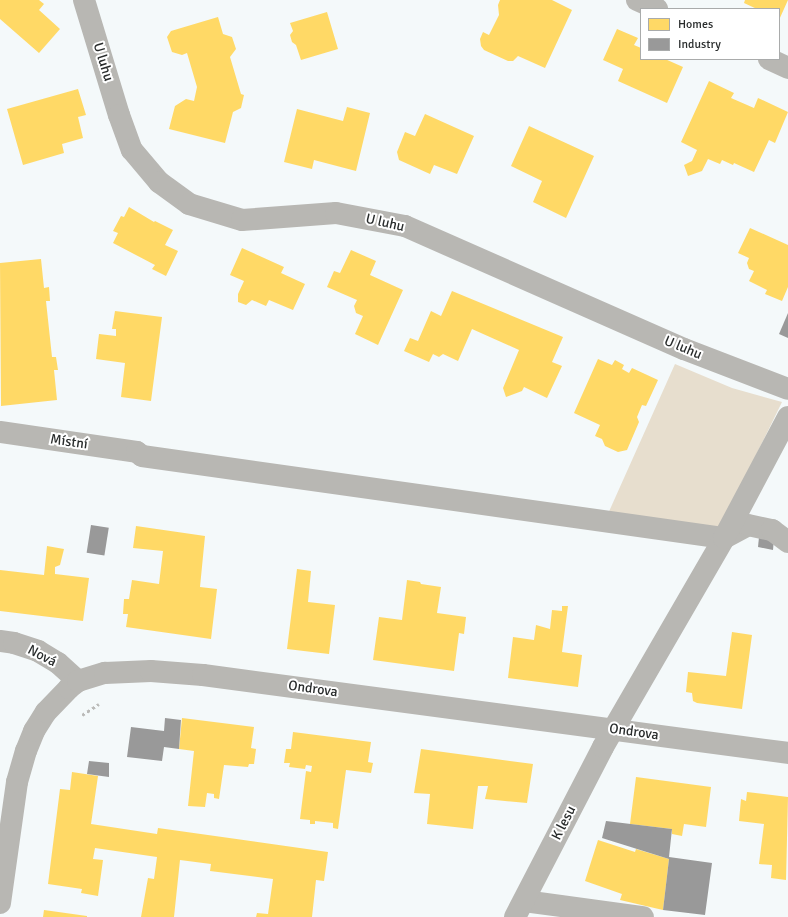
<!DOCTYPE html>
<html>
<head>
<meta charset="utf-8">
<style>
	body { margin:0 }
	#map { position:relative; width:788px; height:917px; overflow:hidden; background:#f4f9fa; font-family:Signika,sans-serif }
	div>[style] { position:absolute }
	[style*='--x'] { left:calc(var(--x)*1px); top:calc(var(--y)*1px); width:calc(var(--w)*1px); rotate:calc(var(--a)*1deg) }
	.green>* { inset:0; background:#e7dece }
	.homes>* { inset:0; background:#ffd966 }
	.industry>* { inset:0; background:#999; transform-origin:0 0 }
	.path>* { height:2.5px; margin-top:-1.25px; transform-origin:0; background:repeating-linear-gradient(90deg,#babab8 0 3px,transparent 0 6px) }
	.minor>* { height:22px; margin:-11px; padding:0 11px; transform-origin:11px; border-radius:11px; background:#b8b7b3 }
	span { translate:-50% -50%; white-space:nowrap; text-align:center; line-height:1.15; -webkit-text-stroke:4px #fff; paint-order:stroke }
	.street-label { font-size:14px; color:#292c2c }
	.legend { position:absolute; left:640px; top:8px; width:140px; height:52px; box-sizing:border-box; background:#fff; border:1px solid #a9abab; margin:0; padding:5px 7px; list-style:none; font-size:12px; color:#292c2c }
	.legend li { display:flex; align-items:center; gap:8px; height:20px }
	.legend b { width:20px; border:1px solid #a9abab }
</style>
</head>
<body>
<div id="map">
	<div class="green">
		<i style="clip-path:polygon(675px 364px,732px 388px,782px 402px,718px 533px,607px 516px)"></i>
	</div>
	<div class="homes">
		<i style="clip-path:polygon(0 0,39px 0,44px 4px,39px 10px,60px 29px,39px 53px,0 19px)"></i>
		<i style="clip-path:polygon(500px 0,552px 0,572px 10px,545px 68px,518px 56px,513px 61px,508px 61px,484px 50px,481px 46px,480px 39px,483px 32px,489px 35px,499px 15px,498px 5px)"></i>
		<i style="clip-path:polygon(745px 0,788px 0,779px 20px,779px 9px,757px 9px,744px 3px)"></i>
		<i style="clip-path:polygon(327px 12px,338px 49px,301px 60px,296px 45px,292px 42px,290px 35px,293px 31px,290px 23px)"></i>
		<i style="clip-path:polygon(218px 17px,223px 34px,232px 37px,236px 49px,230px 57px,241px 94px,244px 95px,241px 108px,233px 112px,225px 143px,169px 129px,175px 106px,186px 99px,194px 101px,197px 87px,187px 53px,182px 55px,172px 52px,167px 37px,171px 31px)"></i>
		<i style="clip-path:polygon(617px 29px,638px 38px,634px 45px,641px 48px,641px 59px,665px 59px,683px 67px,667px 103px,618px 81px,623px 69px,603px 60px)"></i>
		<i style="clip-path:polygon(709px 81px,734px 93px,731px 98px,754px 108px,758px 98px,788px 112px,775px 143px,769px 140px,754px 172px,734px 163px,733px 165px,722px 160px,720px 164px,708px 159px,702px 171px,688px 176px,684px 165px,692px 161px,697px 150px,681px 142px)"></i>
		<i style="clip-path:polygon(78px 89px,86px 115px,78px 117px,83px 138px,62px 144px,64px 153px,23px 165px,7px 109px)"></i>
		<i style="clip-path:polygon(347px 107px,370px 113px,356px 171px,314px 160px,312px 169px,284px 162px,297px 109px,343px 121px)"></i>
		<i style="clip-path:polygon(425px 114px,474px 136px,457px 174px,434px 165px,430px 174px,399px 160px,397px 152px,405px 132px,415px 136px)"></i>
		<i style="clip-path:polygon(529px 126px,594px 156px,566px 218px,533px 202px,542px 181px,511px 166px)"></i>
		<i style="clip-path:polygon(129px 207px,154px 222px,155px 221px,173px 230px,165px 245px,178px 251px,166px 276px,152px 269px,155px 265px,113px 243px,118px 233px,113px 231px,121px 216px,124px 217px)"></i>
		<i style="clip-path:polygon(750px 228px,788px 245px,788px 287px,782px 301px,765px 294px,767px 290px,749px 281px,754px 271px,749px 269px,747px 263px,749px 258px,738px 253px)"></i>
		<i style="clip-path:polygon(242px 248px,284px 267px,281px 273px,305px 284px,293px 310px,269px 300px,266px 306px,252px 300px,246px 305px,238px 302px,238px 294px,244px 281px,230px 275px)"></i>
		<i style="clip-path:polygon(351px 250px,376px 261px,370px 275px,403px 290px,378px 345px,355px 334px,363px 316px,356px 313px,354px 306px,357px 300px,327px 287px,334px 271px,340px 273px)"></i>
		<i style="clip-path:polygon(41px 259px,44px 288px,49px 287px,50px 301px,46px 301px,52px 357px,56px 357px,58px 370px,54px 370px,57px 400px,1px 406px,0 263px)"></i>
		<i style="clip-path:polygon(452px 291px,563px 337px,552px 362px,562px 366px,547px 398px,524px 387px,522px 391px,506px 397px,503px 388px,519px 350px,472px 329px,458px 361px,443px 354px,439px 357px,433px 354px,429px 362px,404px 351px,410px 338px,418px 341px,431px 311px,441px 316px)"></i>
		<i style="clip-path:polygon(115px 311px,162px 317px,151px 401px,121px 397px,125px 363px,96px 359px,99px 334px,116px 336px,116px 329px,112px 329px)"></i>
		<i style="clip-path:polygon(598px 359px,612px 365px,615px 360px,624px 365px,622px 369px,629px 373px,632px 368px,658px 380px,646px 406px,642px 405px,637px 417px,639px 422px,627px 450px,618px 452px,605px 446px,602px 439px,595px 436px,600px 425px,574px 413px)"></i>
		<i style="clip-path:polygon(136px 526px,205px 536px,200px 587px,217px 589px,211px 639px,126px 627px,128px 614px,123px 614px,124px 599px,129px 599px,132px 580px,159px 584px,163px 551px,133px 548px)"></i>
		<i style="clip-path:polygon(47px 546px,64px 549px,60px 565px,55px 567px,55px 574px,89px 578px,83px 621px,0 611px,0 570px,44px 575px)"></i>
		<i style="clip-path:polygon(297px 569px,311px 571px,308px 602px,335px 605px,329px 654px,287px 649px)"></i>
		<i style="clip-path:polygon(407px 580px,420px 582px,421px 584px,441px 587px,437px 613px,466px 617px,464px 634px,459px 633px,454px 671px,373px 660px,379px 617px,402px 620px)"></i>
		<i style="clip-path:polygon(562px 606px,568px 606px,562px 652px,582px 655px,578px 687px,508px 678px,513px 637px,534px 640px,536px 625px,550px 629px,552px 610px,562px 611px)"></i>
		<i style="clip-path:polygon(732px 632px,752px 635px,742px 709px,697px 703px,693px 701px,692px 693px,686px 692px,688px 672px,726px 676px)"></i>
		<i style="clip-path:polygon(182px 718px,254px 727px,251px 748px,256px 749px,254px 764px,249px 764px,248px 767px,224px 765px,219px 799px,214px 798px,214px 794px,207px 793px,205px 807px,188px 806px,194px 751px,179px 749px)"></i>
		<i style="clip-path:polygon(293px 732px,371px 742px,368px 762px,373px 763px,371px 773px,346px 770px,338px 829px,333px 828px,333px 823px,315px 821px,315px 824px,310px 824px,310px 820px,300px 819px,306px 771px,311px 772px,312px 766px,306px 765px,305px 769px,289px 767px,290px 763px,284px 763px,286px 749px,291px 749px)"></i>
		<i style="clip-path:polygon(421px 749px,533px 764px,527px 803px,485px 799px,488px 786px,478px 786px,473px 829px,427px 824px,430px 794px,414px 793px)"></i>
		<i style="clip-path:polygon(72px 772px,98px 776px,91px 824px,157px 834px,158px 828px,328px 852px,324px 881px,316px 880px,312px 917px,256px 917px,257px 913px,268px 914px,273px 879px,210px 871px,211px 864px,180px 860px,174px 917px,141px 917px,148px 878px,154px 879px,157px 857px,95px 848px,93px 859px,103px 860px,98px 896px,81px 893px,82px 889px,48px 884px,60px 789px,70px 790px)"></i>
		<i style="clip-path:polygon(636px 777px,711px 787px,706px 827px,684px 824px,682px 836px,672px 834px,672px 829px,630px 824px)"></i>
		<i style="clip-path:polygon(747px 792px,788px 797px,786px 880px,771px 878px,772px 865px,759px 864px,764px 824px,739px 821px,741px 799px,746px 801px)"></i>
		<i style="clip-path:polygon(598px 840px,635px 852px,636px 849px,669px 859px,663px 910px,620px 900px,622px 894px,585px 881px)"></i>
		<i style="clip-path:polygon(44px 910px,87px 916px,87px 917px,43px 917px)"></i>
	</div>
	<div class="industry">
		<i style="clip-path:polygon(788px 313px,788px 338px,779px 334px)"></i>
		<i style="left:91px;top:525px;width:18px;height:28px;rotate:9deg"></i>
		<i style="clip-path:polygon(759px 537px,774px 538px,773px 550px,758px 547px)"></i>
		<i style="clip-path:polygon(165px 718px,181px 720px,179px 749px,164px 747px,162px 761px,127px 757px,131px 727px,164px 731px)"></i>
		<i style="clip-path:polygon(89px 761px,109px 763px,109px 777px,87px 774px)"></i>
		<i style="clip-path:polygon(606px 821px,672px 829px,669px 857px,712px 863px,705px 915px,663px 910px,669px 859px,602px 838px)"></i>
	</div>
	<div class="path">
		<i style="--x:82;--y:715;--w:20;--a:-33"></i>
	</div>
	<div class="minor">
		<i style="--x:84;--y:0;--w:120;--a:73.1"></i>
		<i style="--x:119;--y:115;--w:37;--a:70"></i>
		<i style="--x:132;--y:150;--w:42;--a:49.8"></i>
		<i style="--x:159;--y:182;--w:37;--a:36"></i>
		<i style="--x:189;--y:204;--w:55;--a:16.8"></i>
		<i style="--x:242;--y:220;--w:94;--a:-4.3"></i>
		<i style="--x:336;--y:213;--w:70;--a:10.7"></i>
		<i style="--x:405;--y:226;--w:305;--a:23.8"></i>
		<i style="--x:684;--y:349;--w:111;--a:21"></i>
		<i style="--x:637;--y:0;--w:22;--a:24"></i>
		<i style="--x:769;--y:59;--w:21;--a:25"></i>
		<i style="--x:0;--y:432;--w:138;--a:8.3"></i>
		<i style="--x:137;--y:452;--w:6;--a:39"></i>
		<i style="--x:142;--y:456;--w:588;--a:8.02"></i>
		<i style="--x:724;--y:538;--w:27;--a:-28"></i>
		<i style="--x:748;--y:525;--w:25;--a:12"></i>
		<i style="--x:772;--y:530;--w:20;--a:37"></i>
		<i style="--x:0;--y:641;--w:14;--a:8"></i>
		<i style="--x:14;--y:643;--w:25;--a:18"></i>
		<i style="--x:38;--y:651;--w:23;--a:31"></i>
		<i style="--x:58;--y:663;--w:27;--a:42"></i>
		<i style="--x:524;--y:901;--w:120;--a:7.7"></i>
		<i style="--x:0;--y:903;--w:122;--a:-82"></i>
		<i style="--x:17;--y:782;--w:32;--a:-74"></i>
		<i style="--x:26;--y:751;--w:22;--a:-68"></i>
		<i style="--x:34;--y:731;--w:22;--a:-58"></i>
		<i style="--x:46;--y:712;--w:33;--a:-46"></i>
		<i style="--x:69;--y:688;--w:11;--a:-38"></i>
		<i style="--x:78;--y:681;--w:28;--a:-17"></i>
		<i style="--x:105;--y:673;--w:46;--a:-2.5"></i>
		<i style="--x:151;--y:671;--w:52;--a:4.4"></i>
		<i style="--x:203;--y:675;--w:590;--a:7.59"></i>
		<i style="--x:515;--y:917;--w:191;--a:-62.6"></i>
		<i style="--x:603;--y:747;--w:241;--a:-59.9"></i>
		<i style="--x:724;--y:538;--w:137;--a:-62.1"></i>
	</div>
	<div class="street-label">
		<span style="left:103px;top:62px;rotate:73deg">U luhu</span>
		<span style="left:385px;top:223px;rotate:13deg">U luhu</span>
		<span style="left:683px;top:348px;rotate:23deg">U luhu</span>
		<span style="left:69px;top:442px;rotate:8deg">Místní</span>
		<span style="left:42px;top:656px;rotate:28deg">Nová</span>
		<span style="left:313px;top:689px;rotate:8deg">Ondrova</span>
		<span style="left:634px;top:732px;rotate:8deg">Ondrova</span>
		<span style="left:564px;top:823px;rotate:-63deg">K lesu</span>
	</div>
	<ul class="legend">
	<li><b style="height:11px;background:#ffd966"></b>Homes</li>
	<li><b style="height:11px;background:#999"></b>Industry</li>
	</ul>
</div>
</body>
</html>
